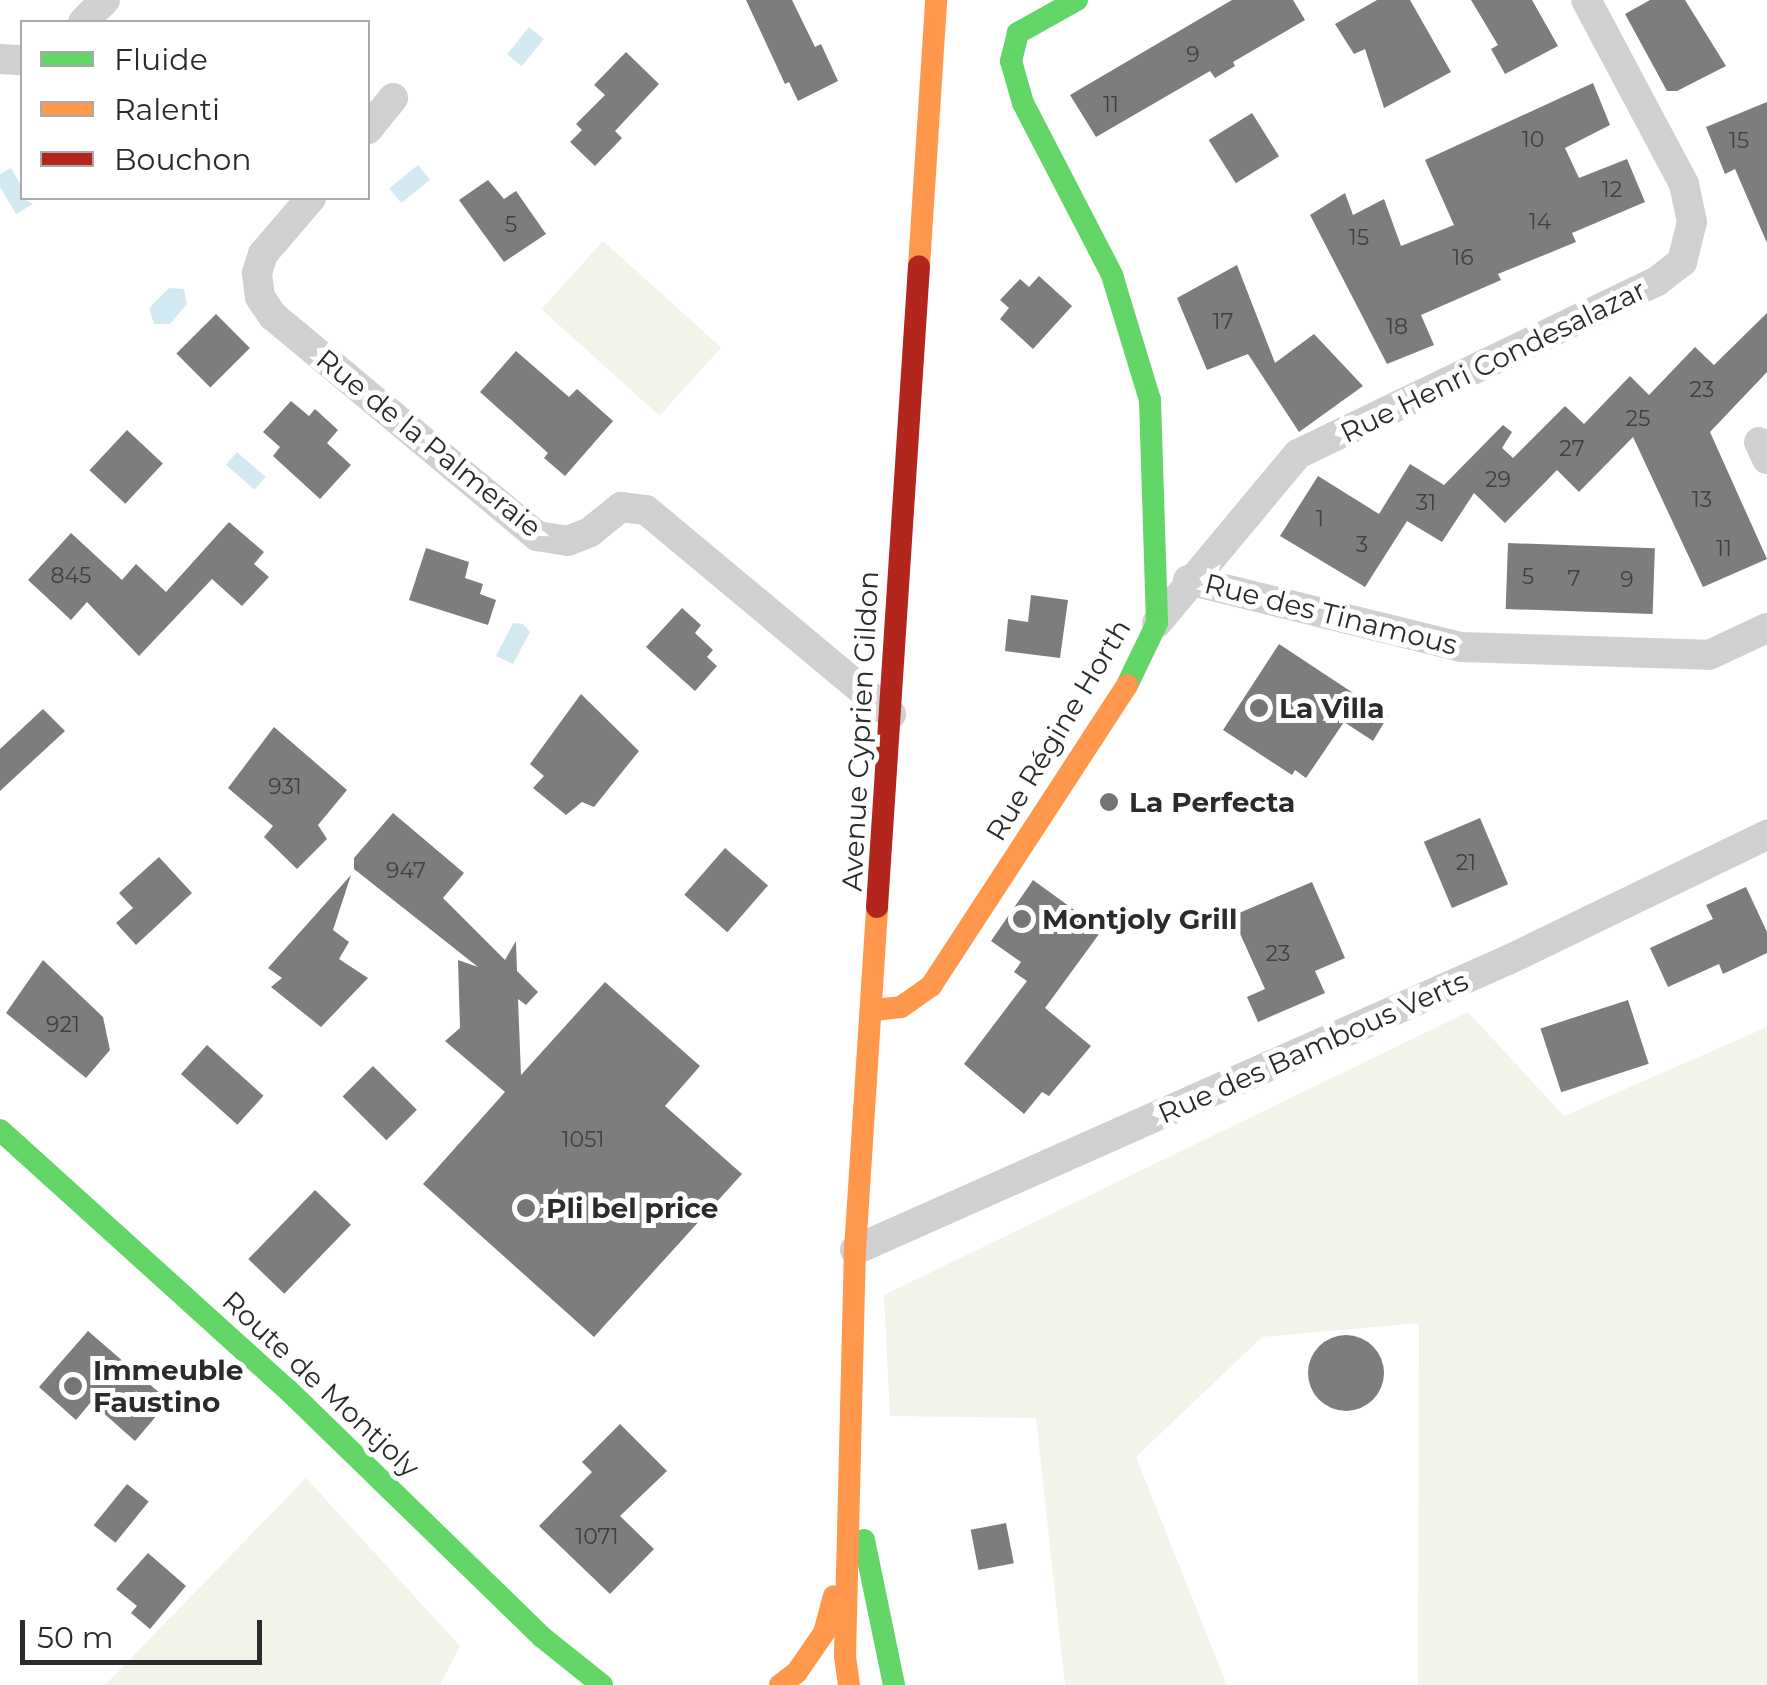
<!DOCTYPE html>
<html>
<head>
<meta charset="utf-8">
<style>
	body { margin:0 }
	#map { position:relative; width:1767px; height:1685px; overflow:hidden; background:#fff; font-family:Montserrat,sans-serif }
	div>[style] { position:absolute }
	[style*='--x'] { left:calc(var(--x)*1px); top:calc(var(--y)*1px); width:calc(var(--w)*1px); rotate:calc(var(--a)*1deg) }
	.green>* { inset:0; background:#f0f4e9; transform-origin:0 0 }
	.water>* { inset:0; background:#d4eaf2; transform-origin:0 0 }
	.building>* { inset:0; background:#7d7d7d; transform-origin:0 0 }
	.round { border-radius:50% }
	.street>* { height:30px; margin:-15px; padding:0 15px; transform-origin:15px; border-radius:15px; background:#d0d0d0 }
	.fast>* { height:22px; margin:-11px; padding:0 11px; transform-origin:11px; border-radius:11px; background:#63d668 }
	.slow>* { height:22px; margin:-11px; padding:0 11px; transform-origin:11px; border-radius:11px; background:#ff974d }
	.jam>* { height:22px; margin:-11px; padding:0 11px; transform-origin:11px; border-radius:11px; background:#b3261e }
	.dots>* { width:28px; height:28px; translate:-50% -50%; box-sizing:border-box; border:5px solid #fff; border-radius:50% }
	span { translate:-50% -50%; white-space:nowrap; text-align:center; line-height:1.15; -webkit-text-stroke:10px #fff; paint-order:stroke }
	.number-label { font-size:22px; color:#404040 }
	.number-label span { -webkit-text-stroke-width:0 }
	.street-label { font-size:28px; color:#2b2b2b }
	.poi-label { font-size:28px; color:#2b2b2b; font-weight:700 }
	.left { translate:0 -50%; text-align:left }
	.legend { position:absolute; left:20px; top:20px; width:350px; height:180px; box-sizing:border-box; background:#fff; border:2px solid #aaa; margin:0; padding:12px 18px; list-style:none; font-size:30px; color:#2b2b2b }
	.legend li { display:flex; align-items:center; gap:20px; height:50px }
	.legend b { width:50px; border:2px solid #aaa }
	.scale { position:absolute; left:20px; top:1620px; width:242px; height:45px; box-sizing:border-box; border:5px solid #2b2b2b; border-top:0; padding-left:12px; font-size:30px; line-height:35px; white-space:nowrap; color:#2b2b2b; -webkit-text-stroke:8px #fff; paint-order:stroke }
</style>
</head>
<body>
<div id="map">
	<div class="green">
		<i style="left:603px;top:241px;width:159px;height:92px;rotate:42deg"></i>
		<i style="clip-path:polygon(1468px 1012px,1564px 1116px,1767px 1027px,1767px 1685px,1418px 1685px,1419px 1323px,1262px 1337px,1136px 1457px,1227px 1685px,1065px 1685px,1036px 1418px,890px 1416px,884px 1295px)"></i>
		<i style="clip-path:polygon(306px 1478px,460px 1646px,440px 1685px,105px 1685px)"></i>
	</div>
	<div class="water">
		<i style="left:529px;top:27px;width:19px;height:35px;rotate:39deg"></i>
		<i style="left:418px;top:165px;width:19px;height:37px;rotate:51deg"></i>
		<i style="clip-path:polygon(11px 168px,22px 187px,22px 198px,33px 204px,16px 214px,0 187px,0 174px)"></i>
		<i style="clip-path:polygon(169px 288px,184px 289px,187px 304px,170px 324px,154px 324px,149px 308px)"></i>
		<i style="left:237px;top:452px;width:38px;height:17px;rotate:41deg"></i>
		<i style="clip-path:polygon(513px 623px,523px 624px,530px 632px,513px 664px,496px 656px)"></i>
	</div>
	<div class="building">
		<i style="clip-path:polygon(746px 0,792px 0,815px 47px,821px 44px,838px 81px,798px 101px,789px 82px,785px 84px)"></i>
		<i style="clip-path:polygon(1232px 0,1293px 0,1305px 20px,1233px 62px,1235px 66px,1215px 78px,1210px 71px,1096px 137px,1070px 95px)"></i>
		<i style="clip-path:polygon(1377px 0,1410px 0,1451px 72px,1384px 108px,1365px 49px,1354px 54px,1335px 24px)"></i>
		<i style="clip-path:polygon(1471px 0,1532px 0,1558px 46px,1505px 74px,1491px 49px,1498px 45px)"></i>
		<i style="clip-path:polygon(1650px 0,1685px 0,1726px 66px,1677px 91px,1667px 91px,1625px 14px)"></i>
		<i style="clip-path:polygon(626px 52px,659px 84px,615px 131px,622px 138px,595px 166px,570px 142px,582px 130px,576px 124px,605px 95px,594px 85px)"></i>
		<i style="clip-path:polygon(1593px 83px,1610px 125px,1565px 148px,1579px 178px,1627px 159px,1645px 202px,1572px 233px,1576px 242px,1498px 274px,1501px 280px,1421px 315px,1434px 345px,1387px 364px,1310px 215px,1345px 193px,1353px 215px,1384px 199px,1401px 246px,1454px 225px,1425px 160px)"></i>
		<i style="clip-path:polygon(1767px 102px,1767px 243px,1735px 169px,1725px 174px,1706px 127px)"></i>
		<i style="left:1252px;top:113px;width:51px;height:51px;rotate:58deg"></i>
		<i style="clip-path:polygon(488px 180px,504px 199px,516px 191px,546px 234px,504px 262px,459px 200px)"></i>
		<i style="clip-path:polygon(1237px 265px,1275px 363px,1314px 334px,1363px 386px,1299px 432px,1248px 354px,1207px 370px,1177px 298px)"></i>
		<i style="clip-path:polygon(1039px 276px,1072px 306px,1033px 349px,1000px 319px,1009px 308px,1000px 300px,1020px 279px,1029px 287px)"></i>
		<i style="clip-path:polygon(1767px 313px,1767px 372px,1710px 432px,1767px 559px,1703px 587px,1633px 437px,1579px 492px,1557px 470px,1505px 523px,1474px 493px,1442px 542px,1407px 521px,1365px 587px,1280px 536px,1318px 476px,1379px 514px,1410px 464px,1444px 485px,1503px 425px,1512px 432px,1502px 448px,1513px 458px,1565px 406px,1584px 424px,1630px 376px,1649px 395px,1695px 347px,1714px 365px)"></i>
		<i style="left:216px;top:314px;width:48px;height:56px;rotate:45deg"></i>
		<i style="clip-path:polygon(516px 351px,569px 397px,577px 389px,613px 421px,565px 476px,544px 458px,548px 453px,480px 392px)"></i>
		<i style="clip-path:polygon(291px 401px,309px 416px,315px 409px,338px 430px,327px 443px,351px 465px,320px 499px,273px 456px,280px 447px,263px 432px)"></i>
		<i style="left:127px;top:430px;width:49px;height:55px;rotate:43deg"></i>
		<i style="clip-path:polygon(229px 522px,264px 552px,254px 564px,269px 577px,242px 606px,212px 579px,139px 656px,87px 602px,71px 620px,28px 580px,71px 533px,122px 580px,136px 564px,166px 592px)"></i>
		<i style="left:1508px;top:543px;width:147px;height:66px;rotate:2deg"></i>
		<i style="clip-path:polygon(426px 548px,469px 562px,465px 578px,483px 584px,480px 594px,496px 600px,488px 625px,409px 600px)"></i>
		<i style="clip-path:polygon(1031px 595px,1068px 600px,1060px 658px,1005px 651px,1008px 619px,1028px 622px)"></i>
		<i style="clip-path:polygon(682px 608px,701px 625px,695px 633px,713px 650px,707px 657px,717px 666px,695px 691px,646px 647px)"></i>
		<i style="clip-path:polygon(1279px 644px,1388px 716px,1373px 741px,1344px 722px,1306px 778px,1295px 770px,1292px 775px,1223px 730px)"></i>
		<i style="clip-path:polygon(581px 694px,639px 751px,594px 807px,582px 802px,566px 815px,533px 788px,544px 776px,530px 764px)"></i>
		<i style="clip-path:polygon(43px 709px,65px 731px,0 791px,0 749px)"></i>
		<i style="clip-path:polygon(274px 727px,347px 790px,318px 825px,327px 839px,297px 869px,264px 837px,273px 826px,228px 788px)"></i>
		<i style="clip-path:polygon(393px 813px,464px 873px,443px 898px,505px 960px,516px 941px,517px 971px,538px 992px,526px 1005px,518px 999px,521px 1075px,605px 982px,700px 1066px,665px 1106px,742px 1174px,594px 1337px,423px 1184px,505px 1092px,445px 1041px,460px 1028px,458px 960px,478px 967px,354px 869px,354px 858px)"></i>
		<i style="left:1480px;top:818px;width:72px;height:61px;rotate:67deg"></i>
		<i style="left:725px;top:848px;width:57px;height:62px;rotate:41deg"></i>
		<i style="clip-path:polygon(159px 857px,192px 893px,136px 945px,116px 923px,133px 908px,119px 893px)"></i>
		<i style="clip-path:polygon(351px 875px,333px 930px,349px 942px,339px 959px,368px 978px,321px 1027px,271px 987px,282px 978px,268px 968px)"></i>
		<i style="clip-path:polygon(1033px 880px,1102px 930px,1045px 1008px,1091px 1046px,1049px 1096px,1042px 1092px,1024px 1114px,964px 1064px,1027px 981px,1014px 972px,1021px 962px,991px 941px)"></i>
		<i style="clip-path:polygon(1312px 882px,1345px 958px,1315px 971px,1325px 993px,1258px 1022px,1247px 997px,1265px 989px,1232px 916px)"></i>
		<i style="clip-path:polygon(1746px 887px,1767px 932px,1767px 953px,1723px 974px,1719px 964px,1668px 987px,1650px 948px,1713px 919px,1706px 905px)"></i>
		<i style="clip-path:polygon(43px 960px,103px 1017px,110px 1050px,86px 1078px,6px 1013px)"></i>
		<i style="left:1628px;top:1000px;width:67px;height:92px;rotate:72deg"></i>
		<i style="left:207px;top:1045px;width:76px;height:39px;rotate:42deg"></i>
		<i style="left:373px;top:1066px;width:62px;height:43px;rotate:45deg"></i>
		<i style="left:315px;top:1190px;width:50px;height:96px;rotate:44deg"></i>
		<i style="clip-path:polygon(88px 1331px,169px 1401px,135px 1441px,91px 1402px,76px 1420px,39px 1387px)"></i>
		<i class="round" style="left:1308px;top:1335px;width:76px;height:76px"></i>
		<i style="clip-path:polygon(620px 1424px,667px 1471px,620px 1516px,654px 1549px,610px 1594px,539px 1526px,592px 1472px,582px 1462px)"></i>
		<i style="left:127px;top:1484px;width:28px;height:53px;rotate:39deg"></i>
		<i style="left:1006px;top:1523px;width:41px;height:36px;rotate:79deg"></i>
		<i style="clip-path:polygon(148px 1553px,186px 1586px,150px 1629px,131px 1613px,137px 1606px,116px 1589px)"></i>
	</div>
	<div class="street">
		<i style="--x:83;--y:22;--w:31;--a:-45"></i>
		<i style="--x:0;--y:59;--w:22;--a:3"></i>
		<i style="--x:368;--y:129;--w:40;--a:-51"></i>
		<i style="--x:311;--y:198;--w:74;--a:130.6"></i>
		<i style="--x:263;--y:254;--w:20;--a:108"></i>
		<i style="--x:257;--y:273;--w:24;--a:83"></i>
		<i style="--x:260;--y:297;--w:23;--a:56"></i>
		<i style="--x:273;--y:316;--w:344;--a:39.8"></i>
		<i style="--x:537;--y:536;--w:31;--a:9"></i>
		<i style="--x:568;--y:541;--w:24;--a:-22"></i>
		<i style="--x:590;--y:532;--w:40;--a:-39"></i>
		<i style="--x:621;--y:507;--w:25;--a:7"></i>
		<i style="--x:646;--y:510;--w:319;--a:39.8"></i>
		<i style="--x:1759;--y:442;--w:19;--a:65"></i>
		<i style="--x:1188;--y:580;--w:280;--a:13.8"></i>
		<i style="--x:1460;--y:647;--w:249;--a:1.8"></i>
		<i style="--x:1709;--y:655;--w:64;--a:-25"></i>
		<i style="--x:1157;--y:623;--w:220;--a:-50.2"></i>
		<i style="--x:1298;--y:454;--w:397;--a:-25.7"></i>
		<i style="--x:1656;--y:282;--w:33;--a:-38"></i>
		<i style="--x:1682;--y:262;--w:41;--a:-76"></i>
		<i style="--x:1692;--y:222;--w:39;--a:-102"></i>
		<i style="--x:1684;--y:184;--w:208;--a:-118"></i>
		<i style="--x:855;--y:1250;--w:714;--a:-23.95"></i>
		<i style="--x:1508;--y:960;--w:288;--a:-25.8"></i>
	</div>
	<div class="fast">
		<i style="--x:1077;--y:0;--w:68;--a:150.8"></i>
		<i style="--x:1018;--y:33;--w:29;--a:104"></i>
		<i style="--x:1011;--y:61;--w:44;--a:74.1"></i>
		<i style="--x:1023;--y:103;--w:194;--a:62.6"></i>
		<i style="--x:1112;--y:275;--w:131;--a:73.1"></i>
		<i style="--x:1150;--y:400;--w:223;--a:88.2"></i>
		<i style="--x:1157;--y:623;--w:69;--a:115.8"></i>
		<i style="--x:0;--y:1130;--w:388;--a:42.1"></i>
		<i style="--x:288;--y:1390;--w:354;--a:44.2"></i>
		<i style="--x:542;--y:1637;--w:77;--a:38.7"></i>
		<i style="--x:864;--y:1540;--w:148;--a:78.3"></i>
	</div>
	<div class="slow">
		<i style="--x:919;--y:266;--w:267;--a:-86.3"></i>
		<i style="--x:873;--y:1010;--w:28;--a:-6"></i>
		<i style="--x:901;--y:1007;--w:37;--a:-35"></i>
		<i style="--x:931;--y:986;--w:359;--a:-56.9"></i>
		<i style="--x:780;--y:1685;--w:21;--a:-37"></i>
		<i style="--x:797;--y:1672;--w:47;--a:-55.3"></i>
		<i style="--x:824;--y:1633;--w:38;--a:-75"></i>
		<i style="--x:849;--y:1685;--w:29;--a:-98"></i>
		<i style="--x:845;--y:1656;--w:406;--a:-88.6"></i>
		<i style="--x:855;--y:1250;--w:344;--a:-86.3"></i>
	</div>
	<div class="jam">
		<i style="--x:877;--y:907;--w:642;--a:-86.25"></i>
	</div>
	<div class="dots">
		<i style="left:1259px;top:708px;background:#757575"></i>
		<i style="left:1109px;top:802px;background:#757575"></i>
		<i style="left:1022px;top:919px;background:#757575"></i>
		<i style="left:526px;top:1208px;background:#757575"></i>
		<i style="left:73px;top:1386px;background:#757575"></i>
	</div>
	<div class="number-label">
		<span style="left:1193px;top:55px">9</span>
		<span style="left:1111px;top:105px">11</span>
		<span style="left:1533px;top:140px">10</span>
		<span style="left:1739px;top:141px">15</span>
		<span style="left:1612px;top:190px">12</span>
		<span style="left:1540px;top:222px">14</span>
		<span style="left:511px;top:225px">5</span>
		<span style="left:1359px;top:238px">15</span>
		<span style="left:1463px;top:258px">16</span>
		<span style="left:1223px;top:322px">17</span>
		<span style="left:1397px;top:327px">18</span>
		<span style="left:1702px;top:390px">23</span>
		<span style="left:1638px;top:419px">25</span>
		<span style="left:1572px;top:449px">27</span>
		<span style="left:1498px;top:480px">29</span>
		<span style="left:1702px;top:500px">13</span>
		<span style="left:1426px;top:503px">31</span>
		<span style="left:1320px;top:519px">1</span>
		<span style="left:1362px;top:545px">3</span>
		<span style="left:1724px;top:549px">11</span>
		<span style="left:71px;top:576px">845</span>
		<span style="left:1528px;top:577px">5</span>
		<span style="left:1574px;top:579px">7</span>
		<span style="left:1627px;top:580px">9</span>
		<span style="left:285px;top:787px">931</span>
		<span style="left:1466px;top:863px">21</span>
		<span style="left:406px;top:871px">947</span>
		<span style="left:1278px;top:954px">23</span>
		<span style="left:63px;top:1025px">921</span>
		<span style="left:583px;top:1140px">1051</span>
		<span style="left:597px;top:1537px">1071</span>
	</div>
	<div class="street-label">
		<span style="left:1493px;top:361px;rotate:-26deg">Rue Henri Condesalazar</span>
		<span style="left:429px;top:443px;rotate:39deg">Rue de la Palmeraie</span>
		<span style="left:1331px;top:614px;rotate:14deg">Rue des Tinamous</span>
		<span style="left:1058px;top:730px;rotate:-59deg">Rue Régine Horth</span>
		<span style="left:860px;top:731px;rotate:-87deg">Avenue Cyprien Gildon</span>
		<span style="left:1313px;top:1047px;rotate:-24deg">Rue des Bambous Verts</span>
		<span style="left:321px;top:1384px;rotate:43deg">Route de Montjoly</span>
	</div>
	<div class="poi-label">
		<span class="left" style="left:1279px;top:708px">La Villa</span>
		<span class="left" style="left:1129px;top:802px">La Perfecta</span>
		<span class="left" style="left:1042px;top:919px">Montjoly Grill</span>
		<span class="left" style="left:546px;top:1208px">Pli bel price</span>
		<span class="left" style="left:93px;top:1386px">Immeuble<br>Faustino</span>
	</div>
	<ul class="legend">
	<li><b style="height:12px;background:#63d668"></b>Fluide</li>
	<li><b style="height:12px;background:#ff974d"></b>Ralenti</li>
	<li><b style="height:12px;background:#b3261e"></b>Bouchon</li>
	</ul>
	<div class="scale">50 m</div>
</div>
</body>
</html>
